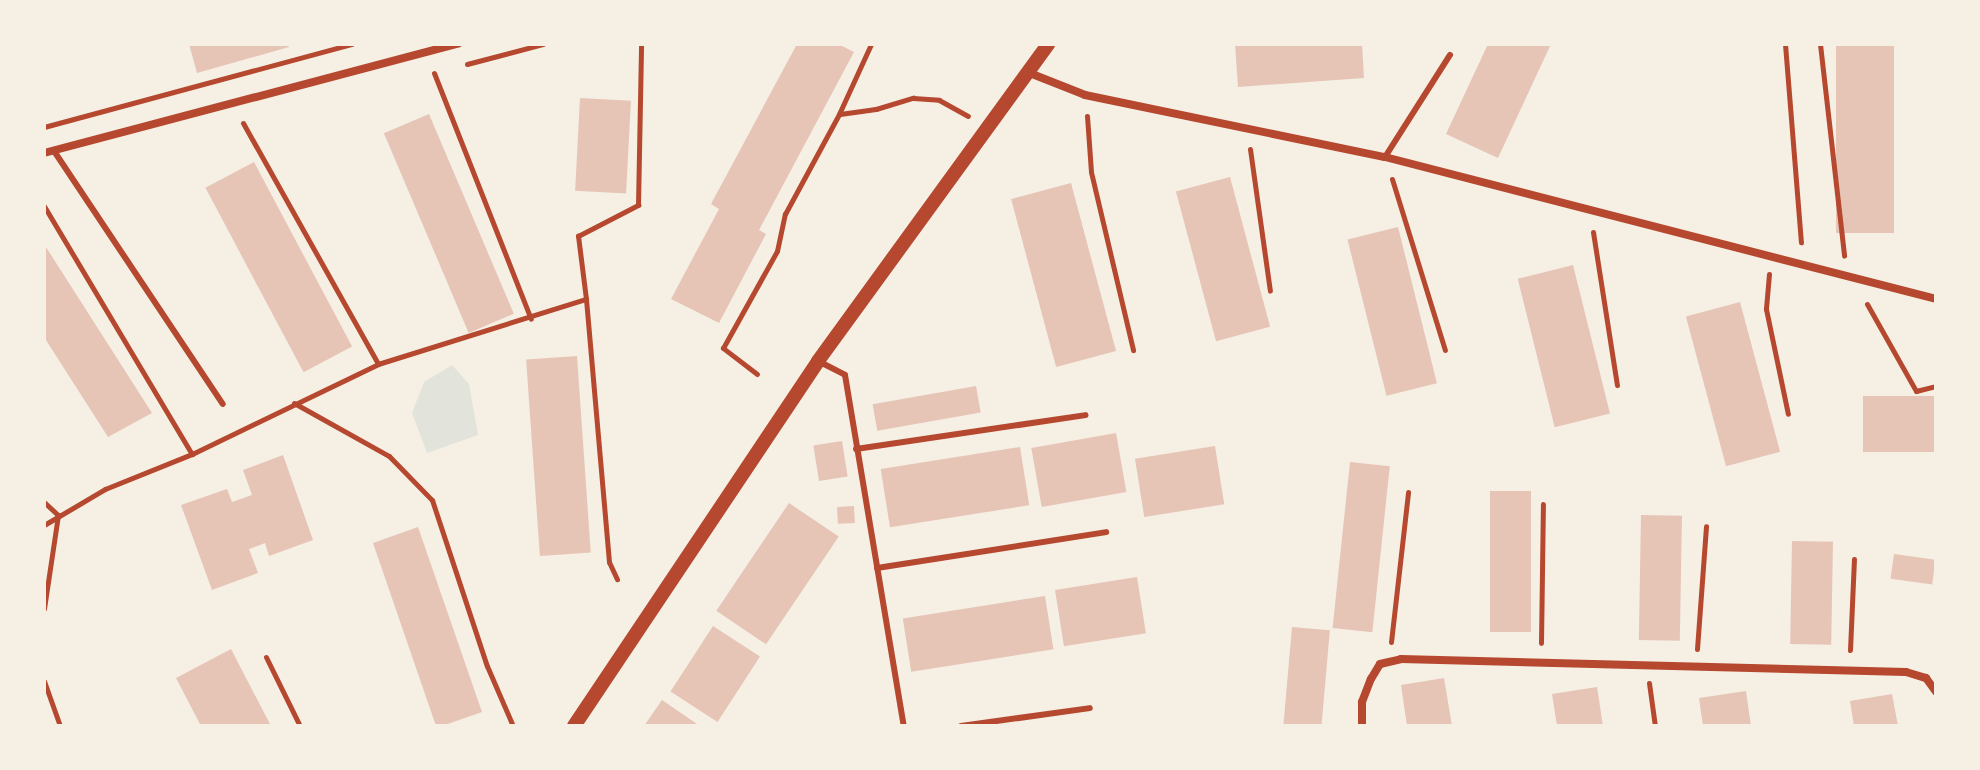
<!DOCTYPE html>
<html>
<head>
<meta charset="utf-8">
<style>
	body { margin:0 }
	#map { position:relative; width:1980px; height:770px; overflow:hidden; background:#f6efe4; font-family:"DejaVu Sans",sans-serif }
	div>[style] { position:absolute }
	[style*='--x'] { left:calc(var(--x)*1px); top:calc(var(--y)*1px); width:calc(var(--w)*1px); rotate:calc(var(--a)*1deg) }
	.green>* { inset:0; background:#e2e4dc }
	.building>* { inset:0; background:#e6c5b7; transform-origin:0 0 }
	.path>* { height:5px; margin:-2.5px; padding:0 2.5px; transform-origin:2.5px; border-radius:2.5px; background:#b5482f }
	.service>* { height:6px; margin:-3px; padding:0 3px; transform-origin:3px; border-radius:3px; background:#b5482f }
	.minor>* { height:8px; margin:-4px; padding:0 4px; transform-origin:4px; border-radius:4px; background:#b5482f }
	.tertiary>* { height:14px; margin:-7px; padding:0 7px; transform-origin:7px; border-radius:7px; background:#b5482f }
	span { translate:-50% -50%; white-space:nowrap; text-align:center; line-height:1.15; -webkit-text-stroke:8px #f6efe4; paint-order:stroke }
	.frame { position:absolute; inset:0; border:46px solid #f6efe4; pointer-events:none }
</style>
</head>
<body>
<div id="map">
	<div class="green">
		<i style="clip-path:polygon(452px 365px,469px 384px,478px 435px,427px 453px,412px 413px,424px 382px)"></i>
	</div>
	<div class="building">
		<i style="clip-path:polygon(189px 44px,288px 44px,289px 47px,197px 73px)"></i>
		<i style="clip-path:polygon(797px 44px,838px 44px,854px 52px,759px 230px,766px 234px,719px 323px,671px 299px,719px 209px,711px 204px)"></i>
		<i style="clip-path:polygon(1235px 44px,1362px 44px,1364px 78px,1238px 87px)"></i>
		<i style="clip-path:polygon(1488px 44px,1551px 44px,1498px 158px,1446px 134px)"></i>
		<i style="left:1836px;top:44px;width:58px;height:189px"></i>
		<i style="left:580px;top:98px;width:51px;height:93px;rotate:3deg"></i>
		<i style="left:429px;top:114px;width:217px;height:49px;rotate:67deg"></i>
		<i style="left:254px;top:162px;width:209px;height:55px;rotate:62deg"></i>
		<i style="left:1230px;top:177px;width:155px;height:56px;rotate:75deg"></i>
		<i style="left:1071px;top:183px;width:174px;height:62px;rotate:75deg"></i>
		<i style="left:1398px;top:227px;width:161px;height:52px;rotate:76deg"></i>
		<i style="clip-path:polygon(44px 244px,152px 413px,108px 437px,44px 337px)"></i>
		<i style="left:1573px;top:265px;width:153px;height:57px;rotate:76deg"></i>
		<i style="left:1740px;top:302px;width:155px;height:56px;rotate:75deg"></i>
		<i style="left:577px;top:356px;width:197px;height:51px;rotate:86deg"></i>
		<i style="left:976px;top:386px;width:27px;height:105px;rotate:80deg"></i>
		<i style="left:1936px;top:396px;width:56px;height:73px;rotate:90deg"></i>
		<i style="left:1116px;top:433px;width:60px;height:86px;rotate:80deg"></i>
		<i style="left:842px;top:441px;width:36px;height:29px;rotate:81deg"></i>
		<i style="left:1215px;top:446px;width:59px;height:81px;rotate:81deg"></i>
		<i style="left:1020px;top:447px;width:59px;height:141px;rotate:81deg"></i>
		<i style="clip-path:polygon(283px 455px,313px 540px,269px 556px,265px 543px,249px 549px,258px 573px,212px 590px,181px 505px,227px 489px,232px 502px,252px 495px,243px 470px)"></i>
		<i style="left:1350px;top:462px;width:40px;height:167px;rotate:6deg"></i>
		<i style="left:1490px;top:491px;width:41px;height:141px"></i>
		<i style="left:789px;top:503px;width:60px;height:130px;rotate:34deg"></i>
		<i style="left:854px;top:506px;width:17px;height:17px;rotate:87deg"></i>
		<i style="left:1641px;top:515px;width:41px;height:125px;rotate:1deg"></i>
		<i style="clip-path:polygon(418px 527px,482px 712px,442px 726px,436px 726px,373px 543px)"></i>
		<i style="left:1792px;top:541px;width:41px;height:103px;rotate:1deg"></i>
		<i style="left:1894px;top:554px;width:42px;height:25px;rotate:8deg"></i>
		<i style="left:1137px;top:577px;width:57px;height:83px;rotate:81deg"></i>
		<i style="left:1045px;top:596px;width:54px;height:144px;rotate:81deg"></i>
		<i style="left:713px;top:626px;width:56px;height:78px;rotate:33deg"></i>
		<i style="left:1292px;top:627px;width:38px;height:99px;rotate:5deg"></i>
		<i style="clip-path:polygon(231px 649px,271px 726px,201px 726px,176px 678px)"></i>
		<i style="clip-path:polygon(1444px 678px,1452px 726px,1407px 726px,1401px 685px)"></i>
		<i style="clip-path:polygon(1597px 687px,1603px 726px,1557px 726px,1552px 694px)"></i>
		<i style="clip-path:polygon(1746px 691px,1751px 726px,1703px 726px,1699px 698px)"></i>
		<i style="clip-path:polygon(1892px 694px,1898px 726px,1854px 726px,1850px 701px)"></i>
		<i style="clip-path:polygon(662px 700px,700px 726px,644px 726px)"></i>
	</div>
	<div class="path">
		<i style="--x:1785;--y:44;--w:199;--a:85.4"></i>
		<i style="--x:1820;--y:44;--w:213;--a:83.5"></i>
		<i style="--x:467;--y:64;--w:79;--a:-14.7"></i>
		<i style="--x:434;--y:73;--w:264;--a:68.5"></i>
		<i style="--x:840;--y:114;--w:36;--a:-8"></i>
		<i style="--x:876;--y:109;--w:39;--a:-17"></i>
		<i style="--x:913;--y:98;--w:26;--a:4"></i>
		<i style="--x:939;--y:100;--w:33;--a:29"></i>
		<i style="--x:1087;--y:116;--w:56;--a:85.9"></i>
		<i style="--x:1091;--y:172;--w:183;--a:76.7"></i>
		<i style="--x:243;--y:123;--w:276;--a:60.7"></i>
		<i style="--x:44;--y:127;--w:319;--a:-15.1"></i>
		<i style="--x:1250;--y:149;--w:143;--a:82"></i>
		<i style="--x:1392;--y:179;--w:179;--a:72.8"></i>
		<i style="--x:44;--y:206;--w:289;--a:59.2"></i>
		<i style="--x:1593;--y:232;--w:155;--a:81.1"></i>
		<i style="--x:1769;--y:274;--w:35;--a:95"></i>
		<i style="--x:1766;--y:309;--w:107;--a:78.2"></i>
		<i style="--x:586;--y:299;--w:64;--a:-97.2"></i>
		<i style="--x:578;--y:236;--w:68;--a:-27.3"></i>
		<i style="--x:638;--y:205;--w:161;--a:-88.9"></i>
		<i style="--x:1867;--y:304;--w:100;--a:60.6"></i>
		<i style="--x:1916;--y:391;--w:21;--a:-14"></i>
		<i style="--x:757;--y:374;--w:43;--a:-142.6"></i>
		<i style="--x:723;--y:348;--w:111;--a:-60.9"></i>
		<i style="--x:777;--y:251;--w:38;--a:-78"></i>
		<i style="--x:785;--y:214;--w:114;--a:-61.6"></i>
		<i style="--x:839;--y:114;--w:77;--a:-65.4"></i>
		<i style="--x:294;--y:403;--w:109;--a:29.2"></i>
		<i style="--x:389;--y:456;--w:62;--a:45.7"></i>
		<i style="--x:432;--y:500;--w:175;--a:71.7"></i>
		<i style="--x:487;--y:666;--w:65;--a:66.6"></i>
		<i style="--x:44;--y:502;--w:19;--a:43"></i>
		<i style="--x:58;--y:515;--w:95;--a:98.5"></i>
		<i style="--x:44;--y:525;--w:71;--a:-30.5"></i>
		<i style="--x:105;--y:489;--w:94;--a:-21.9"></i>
		<i style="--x:192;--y:454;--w:207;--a:-25.8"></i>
		<i style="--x:378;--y:364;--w:218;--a:-17.4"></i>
		<i style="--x:586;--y:299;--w:264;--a:85"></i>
		<i style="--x:609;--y:562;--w:19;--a:65"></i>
		<i style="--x:1391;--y:642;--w:151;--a:-83.5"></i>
		<i style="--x:1541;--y:643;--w:139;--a:-89.2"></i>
		<i style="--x:1697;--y:649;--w:123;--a:-85.8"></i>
		<i style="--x:1850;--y:650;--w:91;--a:-87.5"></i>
		<i style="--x:266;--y:657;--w:77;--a:63.8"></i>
		<i style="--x:44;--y:681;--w:48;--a:70.4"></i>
		<i style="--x:1649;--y:683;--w:43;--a:82.1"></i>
	</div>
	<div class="service">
		<i style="--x:54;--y:151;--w:304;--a:56.3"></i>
		<i style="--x:1385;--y:157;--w:121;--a:-57.5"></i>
		<i style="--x:818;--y:361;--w:30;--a:27"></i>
		<i style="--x:845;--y:375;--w:356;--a:80.5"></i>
		<i style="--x:856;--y:449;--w:232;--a:-8.4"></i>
		<i style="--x:877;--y:568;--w:232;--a:-8.9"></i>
		<i style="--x:961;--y:726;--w:130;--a:-7.9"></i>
	</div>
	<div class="minor">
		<i style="--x:1027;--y:72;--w:62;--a:21.6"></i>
		<i style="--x:1085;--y:95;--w:306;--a:11.7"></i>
		<i style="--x:1385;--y:157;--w:569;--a:14.45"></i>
		<i style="--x:44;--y:153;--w:428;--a:-14.8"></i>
		<i style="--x:1362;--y:726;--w:24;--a:-90"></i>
		<i style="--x:1362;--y:702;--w:25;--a:-69"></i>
		<i style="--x:1371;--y:679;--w:17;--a:-59"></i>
		<i style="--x:1380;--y:664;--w:22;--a:-13"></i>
		<i style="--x:1401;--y:659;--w:505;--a:1.47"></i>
		<i style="--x:1906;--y:672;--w:21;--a:17"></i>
		<i style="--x:1926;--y:678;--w:17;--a:54"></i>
	</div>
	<div class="tertiary">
		<i style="--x:574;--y:726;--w:439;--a:-56.2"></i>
		<i style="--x:818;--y:361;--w:392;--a:-54"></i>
	</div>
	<div class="frame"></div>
</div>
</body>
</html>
